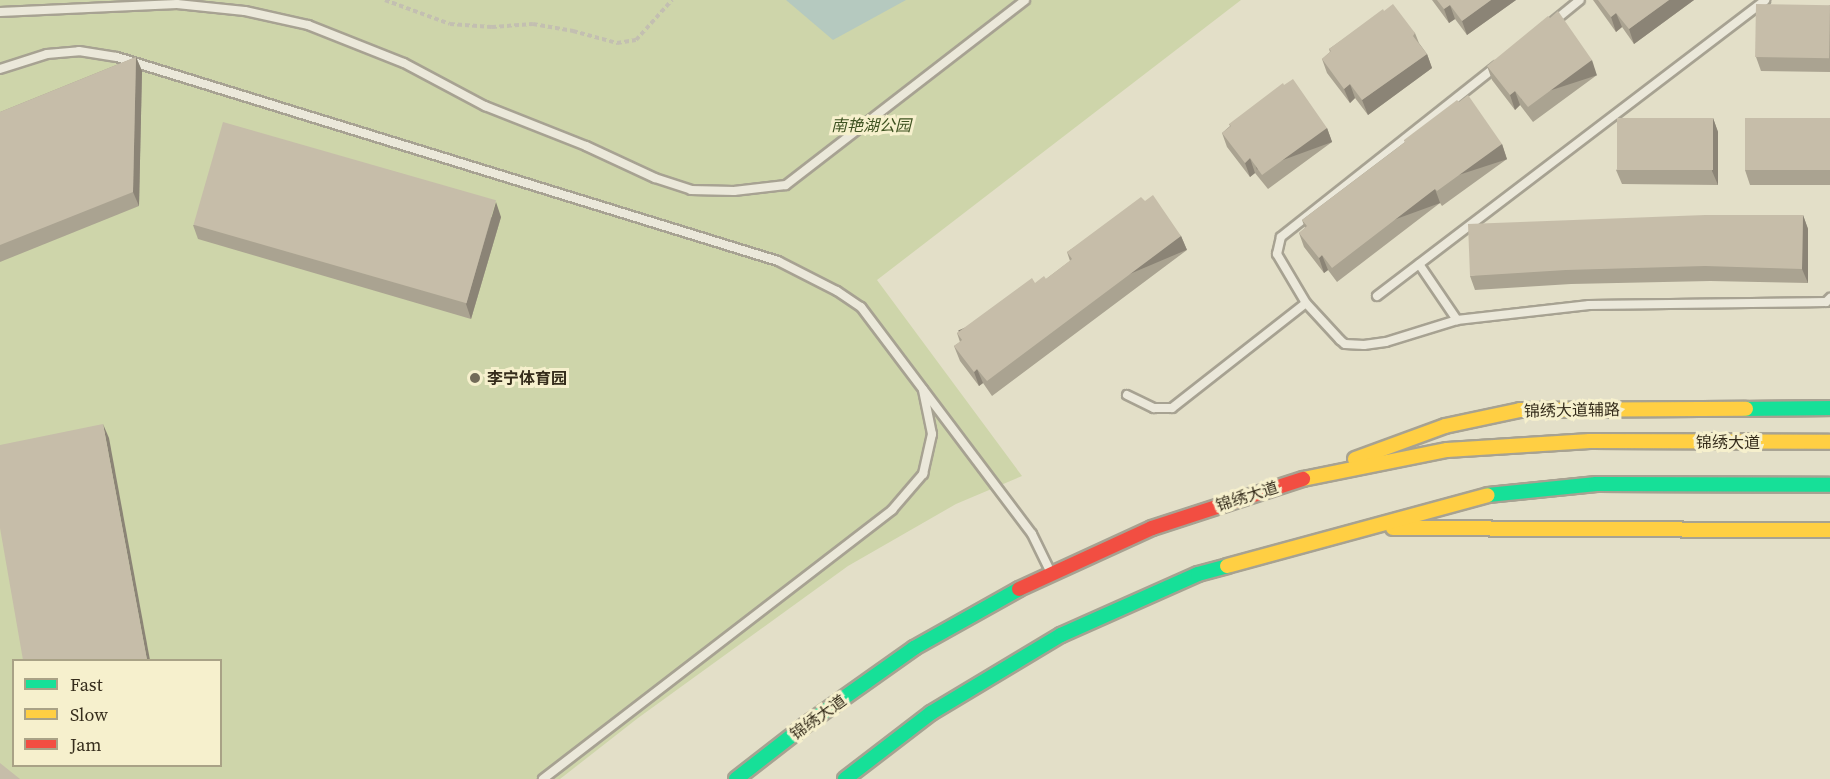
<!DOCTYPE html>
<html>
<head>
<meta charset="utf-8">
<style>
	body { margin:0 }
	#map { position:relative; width:1830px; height:779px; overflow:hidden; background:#e3dfc8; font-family:"Source Serif 4","Noto Sans SC",serif }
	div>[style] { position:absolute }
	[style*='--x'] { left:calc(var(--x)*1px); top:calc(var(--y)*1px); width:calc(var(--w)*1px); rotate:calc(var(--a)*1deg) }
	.green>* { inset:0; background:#ced5aa }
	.water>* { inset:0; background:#b5c9bf }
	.path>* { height:4px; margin-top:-2px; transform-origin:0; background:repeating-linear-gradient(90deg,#c3bfb1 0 4.5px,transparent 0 7.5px) }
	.roads { filter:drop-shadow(2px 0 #a7a292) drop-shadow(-2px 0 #a7a292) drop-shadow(0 2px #a7a292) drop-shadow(0 -2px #a7a292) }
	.lane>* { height:8px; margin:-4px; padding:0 4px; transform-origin:4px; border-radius:4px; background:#ebe8da }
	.fast>* { height:14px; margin:-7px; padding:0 7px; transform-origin:7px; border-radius:7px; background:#16e098 }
	.slow>* { height:14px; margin:-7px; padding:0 7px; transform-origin:7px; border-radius:7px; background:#ffcf43 }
	.jam>* { height:14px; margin:-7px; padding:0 7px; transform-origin:7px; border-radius:7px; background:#f24e42 }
	.wall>* { inset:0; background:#aaa391 }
	.shaded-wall>* { inset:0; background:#8b8476; transform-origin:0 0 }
	.building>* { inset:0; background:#c6bda9; transform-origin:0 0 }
	.dots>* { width:16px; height:16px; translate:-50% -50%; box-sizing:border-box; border:3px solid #f6f0cd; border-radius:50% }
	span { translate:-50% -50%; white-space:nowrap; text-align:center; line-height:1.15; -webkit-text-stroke:6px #f6f0cd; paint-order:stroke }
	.park-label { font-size:16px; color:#3e5221; font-style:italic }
	.poi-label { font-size:16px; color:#352c1b; font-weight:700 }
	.left { translate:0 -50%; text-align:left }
	.street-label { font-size:16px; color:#352c1b }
	.legend { position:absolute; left:12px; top:659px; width:210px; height:108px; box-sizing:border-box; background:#f6f0cd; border:2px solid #a9a286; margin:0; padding:8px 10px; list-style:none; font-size:18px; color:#352c1b }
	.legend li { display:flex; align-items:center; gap:12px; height:30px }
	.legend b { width:30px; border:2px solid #a9a286 }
</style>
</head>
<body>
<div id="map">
	<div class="green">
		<i style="clip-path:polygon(evenodd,0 0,1241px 0,877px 280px,1022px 476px,956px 504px,848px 566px,638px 718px,560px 779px,0 779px,0 0,14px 660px,220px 660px,220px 766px,14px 766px,14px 660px)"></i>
	</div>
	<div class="water">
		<i style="clip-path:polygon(786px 0,906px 0,833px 40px)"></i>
	</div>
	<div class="path">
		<i style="--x:385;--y:0;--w:69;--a:20.3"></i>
		<i style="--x:450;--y:24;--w:42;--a:4.1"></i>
		<i style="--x:492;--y:27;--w:41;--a:-4.2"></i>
		<i style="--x:533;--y:24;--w:41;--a:9.9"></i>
		<i style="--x:573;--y:31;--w:46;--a:15.3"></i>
		<i style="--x:617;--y:43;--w:19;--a:-9"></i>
		<i style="--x:636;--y:40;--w:54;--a:-48"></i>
	</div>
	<div class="roads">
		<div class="lane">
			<i style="--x:0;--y:12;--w:177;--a:-2.6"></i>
			<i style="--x:177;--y:4;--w:68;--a:5.9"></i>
			<i style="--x:245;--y:11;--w:65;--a:12.5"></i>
			<i style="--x:308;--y:25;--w:103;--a:21.6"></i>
			<i style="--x:404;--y:63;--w:92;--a:28"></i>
			<i style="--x:485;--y:106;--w:109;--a:21.6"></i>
			<i style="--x:586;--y:146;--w:76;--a:24.9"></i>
			<i style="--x:655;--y:178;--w:38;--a:18"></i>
			<i style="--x:691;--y:190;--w:43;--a:1.3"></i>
			<i style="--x:734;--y:191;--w:52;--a:-6.6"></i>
			<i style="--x:786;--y:185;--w:302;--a:-37.7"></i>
			<i style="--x:1554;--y:21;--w:33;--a:-39"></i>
			<i style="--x:0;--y:69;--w:49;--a:-17.7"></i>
			<i style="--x:47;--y:54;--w:32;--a:-5"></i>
			<i style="--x:79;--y:51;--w:38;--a:9"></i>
			<i style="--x:117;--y:57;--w:692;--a:17.15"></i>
			<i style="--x:778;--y:261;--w:66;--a:27"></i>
			<i style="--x:837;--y:291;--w:29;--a:34"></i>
			<i style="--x:861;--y:307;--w:284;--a:53"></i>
			<i style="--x:1032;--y:534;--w:39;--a:64"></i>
			<i style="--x:1419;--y:264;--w:68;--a:55.8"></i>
			<i style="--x:1377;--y:296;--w:488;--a:-37.3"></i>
			<i style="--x:1306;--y:303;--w:50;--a:47.4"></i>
			<i style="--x:1340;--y:340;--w:6;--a:39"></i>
			<i style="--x:1345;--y:344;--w:19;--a:3"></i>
			<i style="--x:1364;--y:345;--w:22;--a:-8"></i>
			<i style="--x:1386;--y:342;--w:74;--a:-17.2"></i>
			<i style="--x:1457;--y:320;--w:133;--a:-6.5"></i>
			<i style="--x:1589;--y:305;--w:237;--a:-0.7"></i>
			<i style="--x:1826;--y:302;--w:6;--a:-45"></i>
			<i style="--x:1127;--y:395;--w:30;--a:26"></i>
			<i style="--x:1154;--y:408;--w:18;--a:0"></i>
			<i style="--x:1172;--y:408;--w:170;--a:-38.1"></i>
			<i style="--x:1306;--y:303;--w:57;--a:-120.6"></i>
			<i style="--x:1277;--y:254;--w:17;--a:-77"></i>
			<i style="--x:1281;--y:237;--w:275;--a:-38.4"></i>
			<i style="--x:543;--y:779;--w:441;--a:-37.6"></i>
			<i style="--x:892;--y:510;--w:48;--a:-49.3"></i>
			<i style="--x:923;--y:474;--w:41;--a:-77.3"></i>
			<i style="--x:932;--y:434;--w:45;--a:-101.6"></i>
		</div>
		<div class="fast">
			<i style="--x:1746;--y:409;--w:84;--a:-0.7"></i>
			<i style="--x:1488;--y:495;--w:109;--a:-5.8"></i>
			<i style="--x:1596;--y:484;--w:234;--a:0.2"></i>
			<i style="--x:736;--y:779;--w:86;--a:-37.9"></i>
			<i style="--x:804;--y:726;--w:135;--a:-35.3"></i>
			<i style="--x:914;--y:648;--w:120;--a:-29.3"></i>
			<i style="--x:845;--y:779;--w:108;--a:-37.5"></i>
			<i style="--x:931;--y:713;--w:152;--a:-31"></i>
			<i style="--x:1061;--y:635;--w:150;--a:-24"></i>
			<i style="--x:1198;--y:574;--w:30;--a:-15"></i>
		</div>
		<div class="slow">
			<i style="--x:1355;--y:459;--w:96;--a:-20.1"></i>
			<i style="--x:1445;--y:426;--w:77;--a:-12"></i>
			<i style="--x:1520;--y:410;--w:226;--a:-0.3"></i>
			<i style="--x:1303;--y:479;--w:147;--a:-11.4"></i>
			<i style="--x:1447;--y:450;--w:143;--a:-3.6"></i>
			<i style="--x:1590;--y:441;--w:240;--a:0.2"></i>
			<i style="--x:1393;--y:528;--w:437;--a:0.3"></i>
			<i style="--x:1227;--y:566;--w:270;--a:-15.2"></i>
		</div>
		<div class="jam">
			<i style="--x:1019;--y:589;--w:146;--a:-24.6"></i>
			<i style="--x:1152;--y:528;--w:159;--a:-18"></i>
		</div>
	</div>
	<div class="wall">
		<i style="clip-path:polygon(1432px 0,1516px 0,1467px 35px,1455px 19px,1449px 23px)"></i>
		<i style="clip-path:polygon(1593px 0,1694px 0,1634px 44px,1622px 27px,1616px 32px)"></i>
		<i style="clip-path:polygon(1830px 5px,1830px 72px,1761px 71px,1756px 57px)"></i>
		<i style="clip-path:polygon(1384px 11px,1415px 33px,1419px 43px,1427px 54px,1432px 68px,1368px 115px,1355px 98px,1350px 103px,1327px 73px,1322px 59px,1330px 52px,1329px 49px)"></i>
		<i style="clip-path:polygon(136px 57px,142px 71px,139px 206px,0 262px,0 112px)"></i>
		<i style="clip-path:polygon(1487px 66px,1597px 75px,1533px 122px,1520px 105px,1515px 110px,1492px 80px)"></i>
		<i style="clip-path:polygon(1713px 118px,1718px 132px,1718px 185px,1622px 184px,1616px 170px)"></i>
		<i style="clip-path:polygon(1830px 118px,1830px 185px,1750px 185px,1745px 170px)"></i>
		<i style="clip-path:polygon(1229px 124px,1327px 128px,1332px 142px,1268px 189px,1255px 173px,1250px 177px,1227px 147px,1222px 133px,1230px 126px)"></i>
		<i style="clip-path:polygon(1404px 140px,1502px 144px,1507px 159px,1442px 206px,1440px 203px,1337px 282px,1328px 270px,1324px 273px,1304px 247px,1299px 233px,1305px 228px,1302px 220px,1405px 142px)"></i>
		<i style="clip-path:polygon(1145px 201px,1181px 236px,1187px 250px,992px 396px,983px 383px,979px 386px,960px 361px,954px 346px,960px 342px,957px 333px,1046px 279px,1070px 261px,1067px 252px)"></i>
		<i style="clip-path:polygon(1803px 215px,1808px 229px,1808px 283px,1710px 281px,1571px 284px,1475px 290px,1470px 276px)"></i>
		<i style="clip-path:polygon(501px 217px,471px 319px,198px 239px,193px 225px)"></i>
	</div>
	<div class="shaded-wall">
		<i style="clip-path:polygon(1491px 0,1516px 0,1467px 35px,1462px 21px)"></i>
		<i style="clip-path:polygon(1669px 0,1694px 0,1634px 44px,1629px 29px)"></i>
		<i style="clip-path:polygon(1450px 5px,1455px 19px,1449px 23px,1444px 9px)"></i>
		<i style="clip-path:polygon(1616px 13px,1622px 27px,1616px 32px,1611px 17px)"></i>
		<i style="clip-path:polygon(1427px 54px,1432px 68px,1368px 115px,1362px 100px)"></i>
		<i style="clip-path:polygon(136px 57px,142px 71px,139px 206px,133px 192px)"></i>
		<i style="left:1592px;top:60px;width:16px;height:79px;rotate:72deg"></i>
		<i style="clip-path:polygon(1350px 84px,1355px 98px,1350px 103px,1344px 89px)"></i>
		<i style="clip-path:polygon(1515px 91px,1520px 105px,1515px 110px,1510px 95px)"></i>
		<i style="clip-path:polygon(1713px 118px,1718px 132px,1718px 185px,1712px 171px)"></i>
		<i style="left:1327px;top:128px;width:15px;height:80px;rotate:70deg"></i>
		<i style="left:1502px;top:144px;width:16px;height:80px;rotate:72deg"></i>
		<i style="clip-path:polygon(1250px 158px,1255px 173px,1250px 177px,1245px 163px)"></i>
		<i style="left:1435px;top:189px;width:15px;height:130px;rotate:70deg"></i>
		<i style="clip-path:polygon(496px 202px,501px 217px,471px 319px,466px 304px)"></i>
		<i style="clip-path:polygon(1803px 215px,1808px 229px,1808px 283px,1802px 269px)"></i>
		<i style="left:1181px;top:236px;width:15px;height:242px;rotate:67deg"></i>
		<i style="clip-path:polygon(1322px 255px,1328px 270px,1324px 273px,1319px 258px)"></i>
		<i style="clip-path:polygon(977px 369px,983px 383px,979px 386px,974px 372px)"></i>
		<i style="clip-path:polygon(103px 424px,109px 438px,150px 660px,147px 660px)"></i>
	</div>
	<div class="building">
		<i style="clip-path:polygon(1437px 0,1491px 0,1462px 21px,1450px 5px,1444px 9px)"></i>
		<i style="clip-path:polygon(1598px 0,1669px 0,1629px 29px,1616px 13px,1611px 17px)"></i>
		<i style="clip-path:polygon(1393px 4px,1415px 33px,1413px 36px,1427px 54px,1362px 100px,1350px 84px,1344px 89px,1322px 59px,1331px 51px,1329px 49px,1383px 9px,1384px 11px)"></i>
		<i style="left:1756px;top:4px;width:74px;height:53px;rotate:1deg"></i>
		<i style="clip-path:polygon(1558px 11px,1592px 60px,1528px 107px,1515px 91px,1510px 95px,1487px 66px,1548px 16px,1550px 18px)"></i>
		<i style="clip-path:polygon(136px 57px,133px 192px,0 245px,0 112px)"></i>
		<i style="clip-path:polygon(1293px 79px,1327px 128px,1262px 175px,1250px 158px,1245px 163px,1222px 133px,1231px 126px,1229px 124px,1283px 83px,1284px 85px)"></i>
		<i style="clip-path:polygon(1468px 95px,1502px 144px,1437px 191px,1435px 189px,1332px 268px,1322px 255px,1319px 258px,1299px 233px,1307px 226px,1302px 220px,1396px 149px,1405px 142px,1404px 140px,1457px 100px,1459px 102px)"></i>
		<i style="left:1617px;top:118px;width:96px;height:52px"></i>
		<i style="left:1745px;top:118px;width:85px;height:52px"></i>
		<i style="left:223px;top:122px;width:284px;height:107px;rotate:16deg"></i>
		<i style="clip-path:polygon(1153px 195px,1181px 236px,987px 381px,977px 369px,974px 372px,954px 346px,962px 340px,957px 333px,1032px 278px,1035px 283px,1044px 276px,1046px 279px,1072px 259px,1067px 252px,1141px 197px,1145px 201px)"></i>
		<i style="clip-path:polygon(1705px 215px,1803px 215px,1802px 269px,1705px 266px,1566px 270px,1470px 276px,1468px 224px)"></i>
		<i style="clip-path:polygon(103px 424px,147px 660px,23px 660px,0 528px,0 445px)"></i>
		<i style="clip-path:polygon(0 763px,20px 779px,0 779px)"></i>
	</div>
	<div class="dots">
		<i style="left:475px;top:378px;background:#726b58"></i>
	</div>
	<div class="park-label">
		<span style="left:871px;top:125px">南艳湖公园</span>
	</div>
	<div class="poi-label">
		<span class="left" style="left:487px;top:378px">李宁体育园</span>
	</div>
	<div class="street-label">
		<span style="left:1572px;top:410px;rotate:-1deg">锦绣大道辅路</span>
		<span style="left:1728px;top:442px">锦绣大道</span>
		<span style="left:1247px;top:496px;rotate:-18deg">锦绣大道</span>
		<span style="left:818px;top:717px;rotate:-36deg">锦绣大道</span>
	</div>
	<ul class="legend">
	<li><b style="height:8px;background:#16e098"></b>Fast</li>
	<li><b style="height:8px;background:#ffcf43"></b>Slow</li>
	<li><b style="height:8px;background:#f24e42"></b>Jam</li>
	</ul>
</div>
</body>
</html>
